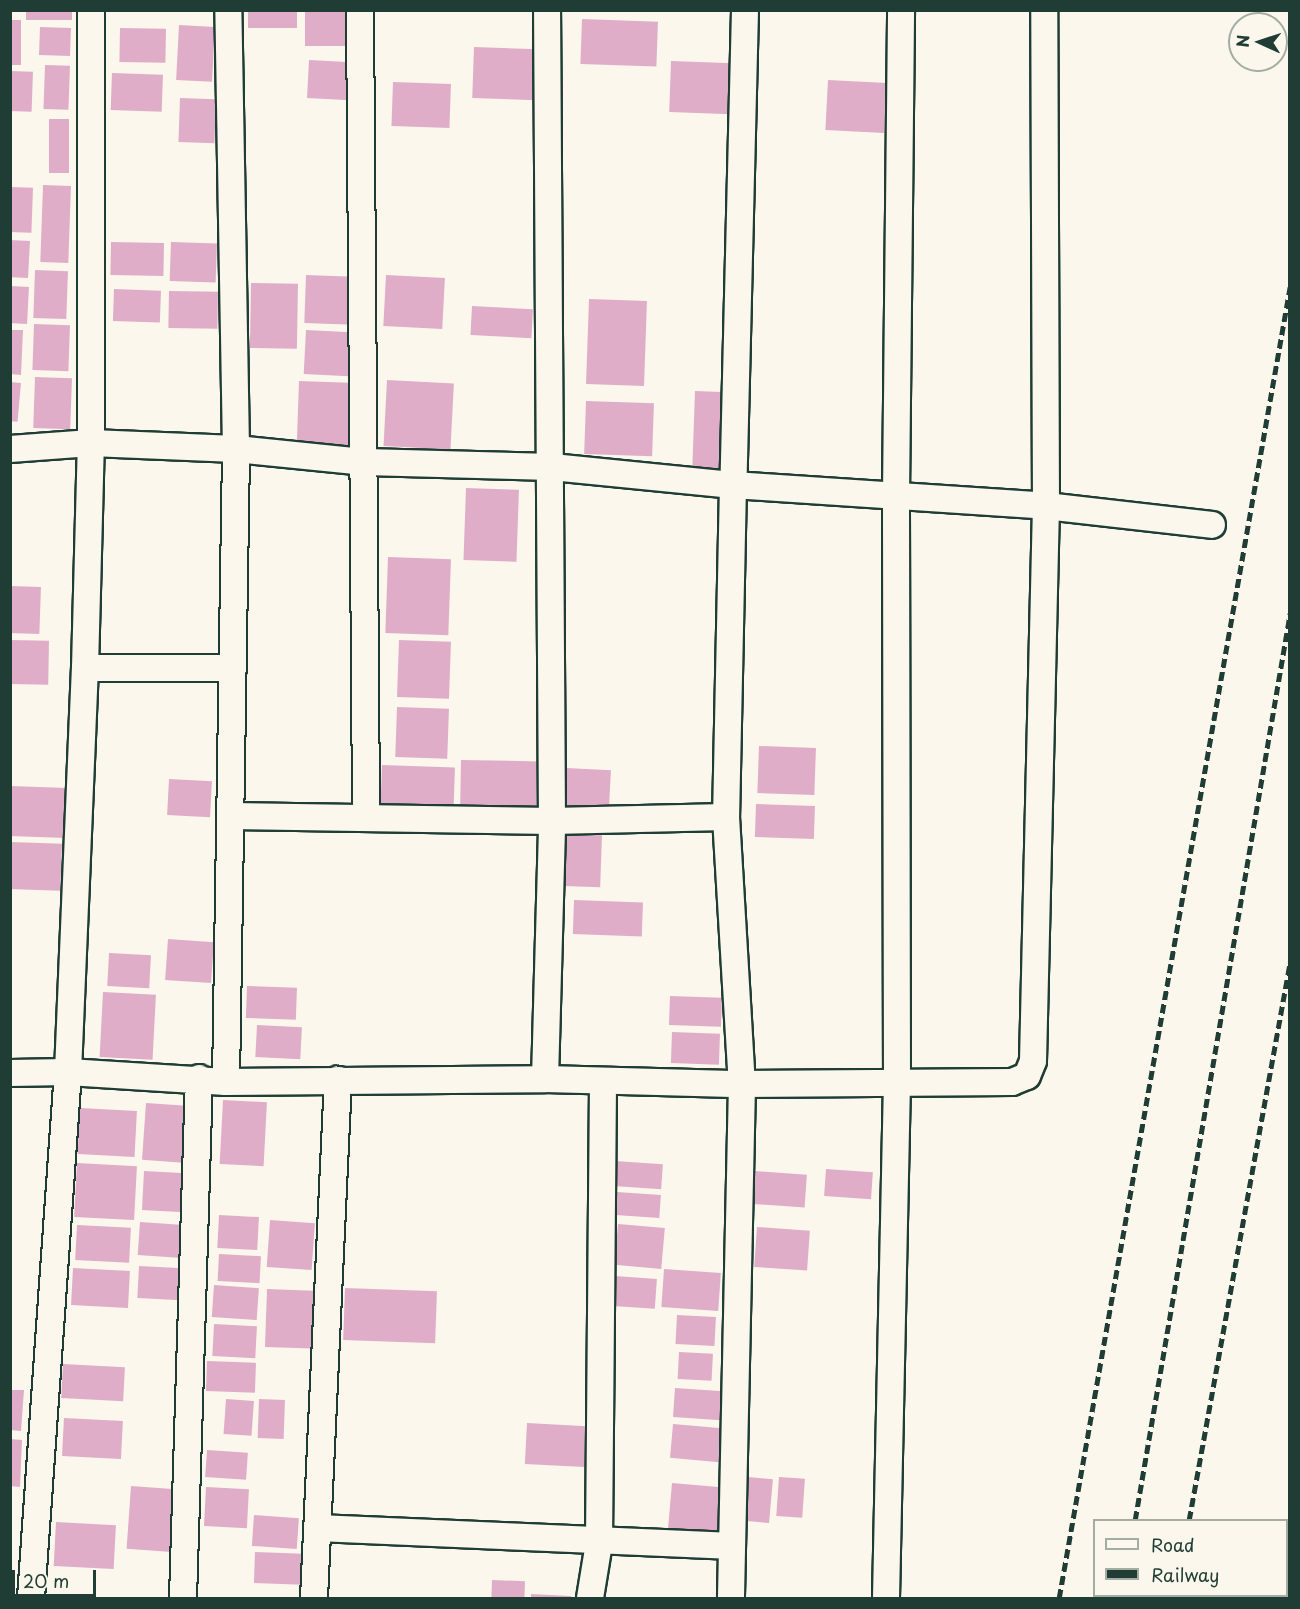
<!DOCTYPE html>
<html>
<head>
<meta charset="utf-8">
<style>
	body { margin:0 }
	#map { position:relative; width:1300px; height:1609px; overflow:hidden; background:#fbf7ec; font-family:"Playpen Sans",sans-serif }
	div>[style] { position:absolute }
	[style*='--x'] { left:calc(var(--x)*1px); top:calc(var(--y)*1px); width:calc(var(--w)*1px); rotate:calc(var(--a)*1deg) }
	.building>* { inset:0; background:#e0adc9; transform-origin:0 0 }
	.roads { filter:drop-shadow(2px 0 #1f3d34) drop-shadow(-2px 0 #1f3d34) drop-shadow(0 2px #1f3d34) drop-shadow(0 -2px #1f3d34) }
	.street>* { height:26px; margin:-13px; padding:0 13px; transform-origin:13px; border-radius:13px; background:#fbf7ec }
	.rail>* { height:4.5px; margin-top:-2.25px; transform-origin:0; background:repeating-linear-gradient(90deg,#1f3d34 0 9px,transparent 0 13.5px) }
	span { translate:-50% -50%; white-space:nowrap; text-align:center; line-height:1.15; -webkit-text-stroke:5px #fbf7ec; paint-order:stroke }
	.frame { position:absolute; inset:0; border:12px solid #1f3d34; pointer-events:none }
	.legend { position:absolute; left:1093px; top:1519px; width:195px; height:78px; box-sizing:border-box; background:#fbf7ec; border:2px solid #a3ada2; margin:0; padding:8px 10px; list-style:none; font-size:18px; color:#1f3d34 }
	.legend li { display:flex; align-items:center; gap:12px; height:30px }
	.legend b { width:30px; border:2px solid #a3ada2 }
	.north { position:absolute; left:1228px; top:12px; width:60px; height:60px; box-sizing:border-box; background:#fbf7ec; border:2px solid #a3ada2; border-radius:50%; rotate:273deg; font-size:16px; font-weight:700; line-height:24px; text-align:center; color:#1f3d34 }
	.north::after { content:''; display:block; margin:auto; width:21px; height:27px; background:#1f3d34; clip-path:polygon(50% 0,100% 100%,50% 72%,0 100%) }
	.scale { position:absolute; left:12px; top:1570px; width:84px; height:27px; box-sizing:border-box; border:3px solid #1f3d34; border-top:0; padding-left:8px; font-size:18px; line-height:21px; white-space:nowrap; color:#1f3d34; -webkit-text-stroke:4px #fbf7ec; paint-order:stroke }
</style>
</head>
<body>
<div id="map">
	<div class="building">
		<i style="left:26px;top:10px;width:46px;height:10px"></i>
		<i style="left:248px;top:10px;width:49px;height:18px"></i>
		<i style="left:305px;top:10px;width:46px;height:36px"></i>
		<i style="left:582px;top:19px;width:76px;height:45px;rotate:2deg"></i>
		<i style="left:10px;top:20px;width:11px;height:45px"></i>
		<i style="left:179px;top:25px;width:36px;height:55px;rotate:3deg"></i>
		<i style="left:40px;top:27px;width:31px;height:28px;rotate:2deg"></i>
		<i style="left:120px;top:28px;width:46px;height:34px;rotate:1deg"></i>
		<i style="left:474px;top:47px;width:64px;height:51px;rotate:2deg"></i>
		<i style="left:309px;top:60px;width:43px;height:38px;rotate:3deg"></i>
		<i style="left:671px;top:61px;width:62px;height:51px;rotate:2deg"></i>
		<i style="left:45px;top:65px;width:25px;height:44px;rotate:2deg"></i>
		<i style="left:10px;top:71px;width:23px;height:40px;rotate:2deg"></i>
		<i style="left:112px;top:73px;width:51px;height:37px;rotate:2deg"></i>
		<i style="left:828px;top:80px;width:59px;height:50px;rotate:3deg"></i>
		<i style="left:393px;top:82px;width:58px;height:44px;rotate:2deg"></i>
		<i style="left:180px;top:98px;width:36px;height:44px;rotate:2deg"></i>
		<i style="left:49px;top:119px;width:20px;height:54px"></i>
		<i style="left:43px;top:185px;width:28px;height:77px;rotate:2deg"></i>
		<i style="left:10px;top:187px;width:23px;height:45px;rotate:2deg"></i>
		<i style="left:10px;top:240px;width:20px;height:37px;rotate:3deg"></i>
		<i style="left:111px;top:242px;width:53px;height:33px;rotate:1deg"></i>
		<i style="left:171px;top:242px;width:46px;height:39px;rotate:2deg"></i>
		<i style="left:35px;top:270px;width:33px;height:48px;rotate:2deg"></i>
		<i style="left:306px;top:275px;width:48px;height:48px;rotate:2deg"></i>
		<i style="left:386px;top:275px;width:59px;height:51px;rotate:3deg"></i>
		<i style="left:251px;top:283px;width:47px;height:65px;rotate:1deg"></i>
		<i style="left:10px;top:286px;width:19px;height:37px;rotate:3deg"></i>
		<i style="left:114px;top:289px;width:47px;height:32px;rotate:2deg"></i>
		<i style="left:169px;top:291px;width:49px;height:37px;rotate:1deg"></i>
		<i style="left:589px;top:299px;width:58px;height:85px;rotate:2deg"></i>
		<i style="left:472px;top:306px;width:61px;height:29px;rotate:3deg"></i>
		<i style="left:34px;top:324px;width:36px;height:46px;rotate:2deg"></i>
		<i style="clip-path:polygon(10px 330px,23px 330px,21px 375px,10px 374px)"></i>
		<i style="left:306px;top:330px;width:45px;height:44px;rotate:3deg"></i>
		<i style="left:35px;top:377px;width:37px;height:51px;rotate:2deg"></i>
		<i style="left:387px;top:380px;width:67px;height:66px;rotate:3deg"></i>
		<i style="left:299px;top:381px;width:57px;height:68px;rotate:2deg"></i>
		<i style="left:10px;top:382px;width:11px;height:39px;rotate:5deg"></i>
		<i style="left:695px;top:391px;width:33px;height:78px;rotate:2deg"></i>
		<i style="left:586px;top:401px;width:68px;height:53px;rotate:2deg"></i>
		<i style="left:466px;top:488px;width:53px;height:72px;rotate:2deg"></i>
		<i style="left:388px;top:557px;width:63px;height:76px;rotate:2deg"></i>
		<i style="left:10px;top:586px;width:31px;height:47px;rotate:2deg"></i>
		<i style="left:10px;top:640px;width:39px;height:44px;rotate:1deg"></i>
		<i style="left:399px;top:640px;width:52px;height:57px;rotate:2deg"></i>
		<i style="left:397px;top:707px;width:52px;height:50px;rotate:2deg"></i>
		<i style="left:759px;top:746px;width:57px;height:47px;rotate:2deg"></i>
		<i style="left:461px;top:760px;width:79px;height:47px;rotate:1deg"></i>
		<i style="left:382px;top:765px;width:73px;height:43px;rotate:2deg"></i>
		<i style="left:566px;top:768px;width:45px;height:45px;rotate:3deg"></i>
		<i style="left:169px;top:779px;width:43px;height:36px;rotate:3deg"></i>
		<i style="left:10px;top:786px;width:58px;height:50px;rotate:2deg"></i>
		<i style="left:756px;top:804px;width:59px;height:33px;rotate:2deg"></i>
		<i style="left:565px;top:834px;width:37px;height:52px;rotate:2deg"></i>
		<i style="left:10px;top:842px;width:52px;height:47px;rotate:2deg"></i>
		<i style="left:574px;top:900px;width:69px;height:34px;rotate:2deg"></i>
		<i style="left:168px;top:939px;width:46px;height:41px;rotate:4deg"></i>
		<i style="left:109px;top:953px;width:42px;height:33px;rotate:3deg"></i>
		<i style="left:247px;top:986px;width:50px;height:32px;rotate:2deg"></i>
		<i style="left:103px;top:992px;width:53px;height:65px;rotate:3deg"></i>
		<i style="left:670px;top:996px;width:52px;height:29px;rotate:2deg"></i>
		<i style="left:257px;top:1025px;width:45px;height:32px;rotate:3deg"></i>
		<i style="left:672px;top:1032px;width:48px;height:31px;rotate:2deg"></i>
		<i style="left:223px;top:1100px;width:44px;height:64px;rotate:3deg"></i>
		<i style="left:146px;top:1103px;width:44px;height:57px;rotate:4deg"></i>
		<i style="left:80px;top:1108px;width:57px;height:46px;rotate:3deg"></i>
		<i style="left:615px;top:1161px;width:48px;height:25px;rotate:4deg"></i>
		<i style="left:77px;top:1163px;width:60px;height:54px;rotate:3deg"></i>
		<i style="left:826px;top:1169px;width:47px;height:27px;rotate:4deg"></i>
		<i style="left:144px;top:1171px;width:42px;height:39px;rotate:3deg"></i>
		<i style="left:755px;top:1171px;width:52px;height:33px;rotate:4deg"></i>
		<i style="left:617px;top:1192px;width:44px;height:23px;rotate:4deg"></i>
		<i style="left:219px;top:1215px;width:40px;height:33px;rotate:3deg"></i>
		<i style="left:270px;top:1220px;width:45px;height:47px;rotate:4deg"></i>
		<i style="left:140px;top:1222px;width:44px;height:33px;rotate:4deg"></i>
		<i style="left:618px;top:1224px;width:47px;height:41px;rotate:5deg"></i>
		<i style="left:77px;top:1225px;width:54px;height:35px;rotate:3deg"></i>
		<i style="left:757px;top:1227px;width:53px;height:40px;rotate:4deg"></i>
		<i style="left:219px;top:1254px;width:42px;height:27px;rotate:3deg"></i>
		<i style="left:139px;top:1266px;width:44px;height:32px;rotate:3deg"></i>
		<i style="left:73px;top:1268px;width:57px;height:37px;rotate:3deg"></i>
		<i style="left:664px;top:1269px;width:57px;height:38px;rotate:4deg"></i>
		<i style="left:615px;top:1276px;width:42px;height:30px;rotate:4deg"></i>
		<i style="left:214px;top:1285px;width:45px;height:32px;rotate:4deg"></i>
		<i style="left:345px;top:1288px;width:92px;height:52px;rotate:2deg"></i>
		<i style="left:267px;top:1289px;width:47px;height:58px;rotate:2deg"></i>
		<i style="left:677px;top:1315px;width:39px;height:29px;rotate:3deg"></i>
		<i style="left:214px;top:1324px;width:43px;height:32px;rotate:3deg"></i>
		<i style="left:679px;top:1352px;width:34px;height:27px;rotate:3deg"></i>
		<i style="left:207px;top:1361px;width:49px;height:30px;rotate:2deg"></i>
		<i style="left:63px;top:1364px;width:62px;height:34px;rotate:3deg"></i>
		<i style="left:675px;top:1388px;width:48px;height:29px;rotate:4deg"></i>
		<i style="clip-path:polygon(10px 1390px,24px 1390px,21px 1431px,10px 1430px)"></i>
		<i style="left:226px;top:1399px;width:28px;height:35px;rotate:4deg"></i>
		<i style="left:259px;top:1399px;width:26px;height:39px;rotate:2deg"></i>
		<i style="left:64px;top:1418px;width:59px;height:38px;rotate:3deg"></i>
		<i style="left:527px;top:1423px;width:60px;height:41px;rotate:3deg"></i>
		<i style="left:673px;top:1424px;width:49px;height:34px;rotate:5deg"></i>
		<i style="clip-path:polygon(10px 1439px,22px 1440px,20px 1487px,10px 1486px)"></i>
		<i style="left:207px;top:1450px;width:41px;height:27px;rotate:4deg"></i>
		<i style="left:748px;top:1477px;width:25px;height:44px;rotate:5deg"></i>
		<i style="left:779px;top:1477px;width:26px;height:39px;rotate:4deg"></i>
		<i style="left:672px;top:1483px;width:49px;height:49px;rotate:5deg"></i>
		<i style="left:131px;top:1486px;width:45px;height:63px;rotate:4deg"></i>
		<i style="left:206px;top:1487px;width:43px;height:39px;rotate:3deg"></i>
		<i style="left:254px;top:1515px;width:45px;height:31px;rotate:4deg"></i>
		<i style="left:56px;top:1522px;width:60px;height:44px;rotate:3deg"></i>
		<i style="left:255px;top:1552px;width:48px;height:31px;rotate:2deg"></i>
		<i style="left:492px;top:1580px;width:33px;height:18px;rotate:2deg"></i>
		<i style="clip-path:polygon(531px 1594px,571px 1596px,571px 1598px,531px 1598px)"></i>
	</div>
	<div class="roads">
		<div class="street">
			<i style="--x:360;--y:10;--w:806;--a:89.57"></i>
			<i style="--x:745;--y:10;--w:475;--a:91.4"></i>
			<i style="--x:733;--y:485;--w:314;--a:3.8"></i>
			<i style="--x:1046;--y:506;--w:167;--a:6.5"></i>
			<i style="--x:10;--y:449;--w:81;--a:-4.2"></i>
			<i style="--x:91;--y:443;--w:145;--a:2.4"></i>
			<i style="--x:236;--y:449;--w:439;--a:-91"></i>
			<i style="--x:85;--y:668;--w:148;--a:0"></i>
			<i style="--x:231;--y:816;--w:321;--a:0.9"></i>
			<i style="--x:552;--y:821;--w:174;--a:-1.3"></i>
			<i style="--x:10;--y:1073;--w:58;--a:-1"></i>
			<i style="--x:68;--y:1072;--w:158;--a:3.6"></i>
			<i style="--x:226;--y:1082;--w:319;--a:-0.5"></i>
			<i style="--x:545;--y:1079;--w:197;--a:1.5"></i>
			<i style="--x:742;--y:1084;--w:270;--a:-0.4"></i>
			<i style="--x:1012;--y:1082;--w:16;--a:-22"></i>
			<i style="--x:1027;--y:1076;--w:16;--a:-68"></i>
			<i style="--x:1033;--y:1061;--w:555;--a:-88.66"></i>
			<i style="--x:1046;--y:506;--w:496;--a:-90.2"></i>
			<i style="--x:545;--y:1079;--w:258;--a:-88.4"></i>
			<i style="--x:552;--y:821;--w:811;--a:-90.35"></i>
			<i style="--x:226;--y:1082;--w:633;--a:-89.09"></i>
			<i style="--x:236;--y:449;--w:130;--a:5.8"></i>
			<i style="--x:365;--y:462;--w:187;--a:1.5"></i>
			<i style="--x:552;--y:467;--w:182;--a:5.7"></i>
			<i style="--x:733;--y:485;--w:332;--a:91.2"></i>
			<i style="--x:726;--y:817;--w:267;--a:86.6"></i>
			<i style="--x:742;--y:1084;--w:514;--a:91.23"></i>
			<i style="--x:319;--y:1528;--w:413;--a:2.5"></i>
			<i style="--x:31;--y:1598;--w:527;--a:-85.98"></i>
			<i style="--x:68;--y:1072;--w:404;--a:-87.6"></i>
			<i style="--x:85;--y:668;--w:225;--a:-88.5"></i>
			<i style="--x:91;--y:443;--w:433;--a:-90"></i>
			<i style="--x:183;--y:1598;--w:520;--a:-88.24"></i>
			<i style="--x:314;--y:1598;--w:519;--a:-87.35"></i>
			<i style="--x:590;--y:1598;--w:56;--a:-80.7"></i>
			<i style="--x:599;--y:1543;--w:461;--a:-89.5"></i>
			<i style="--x:886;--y:1598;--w:515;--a:-88.78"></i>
			<i style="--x:897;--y:1083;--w:588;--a:-90.1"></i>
			<i style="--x:896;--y:495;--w:485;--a:-89.4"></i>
		</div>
	</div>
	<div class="rail">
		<i style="--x:1135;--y:1520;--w:920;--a:-80.3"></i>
		<i style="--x:1189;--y:1520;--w:567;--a:-79.74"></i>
		<i style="--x:1059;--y:1598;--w:1331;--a:-80.01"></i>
		<i style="--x:1122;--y:1598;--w:2;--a:-90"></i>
		<i style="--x:1175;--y:1598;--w:2;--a:-63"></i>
	</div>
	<div class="frame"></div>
	<ul class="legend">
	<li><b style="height:8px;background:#fbf7ec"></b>Road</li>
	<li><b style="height:8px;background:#1f3d34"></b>Railway</li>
	</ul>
	<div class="north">N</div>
	<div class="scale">20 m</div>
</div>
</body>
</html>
